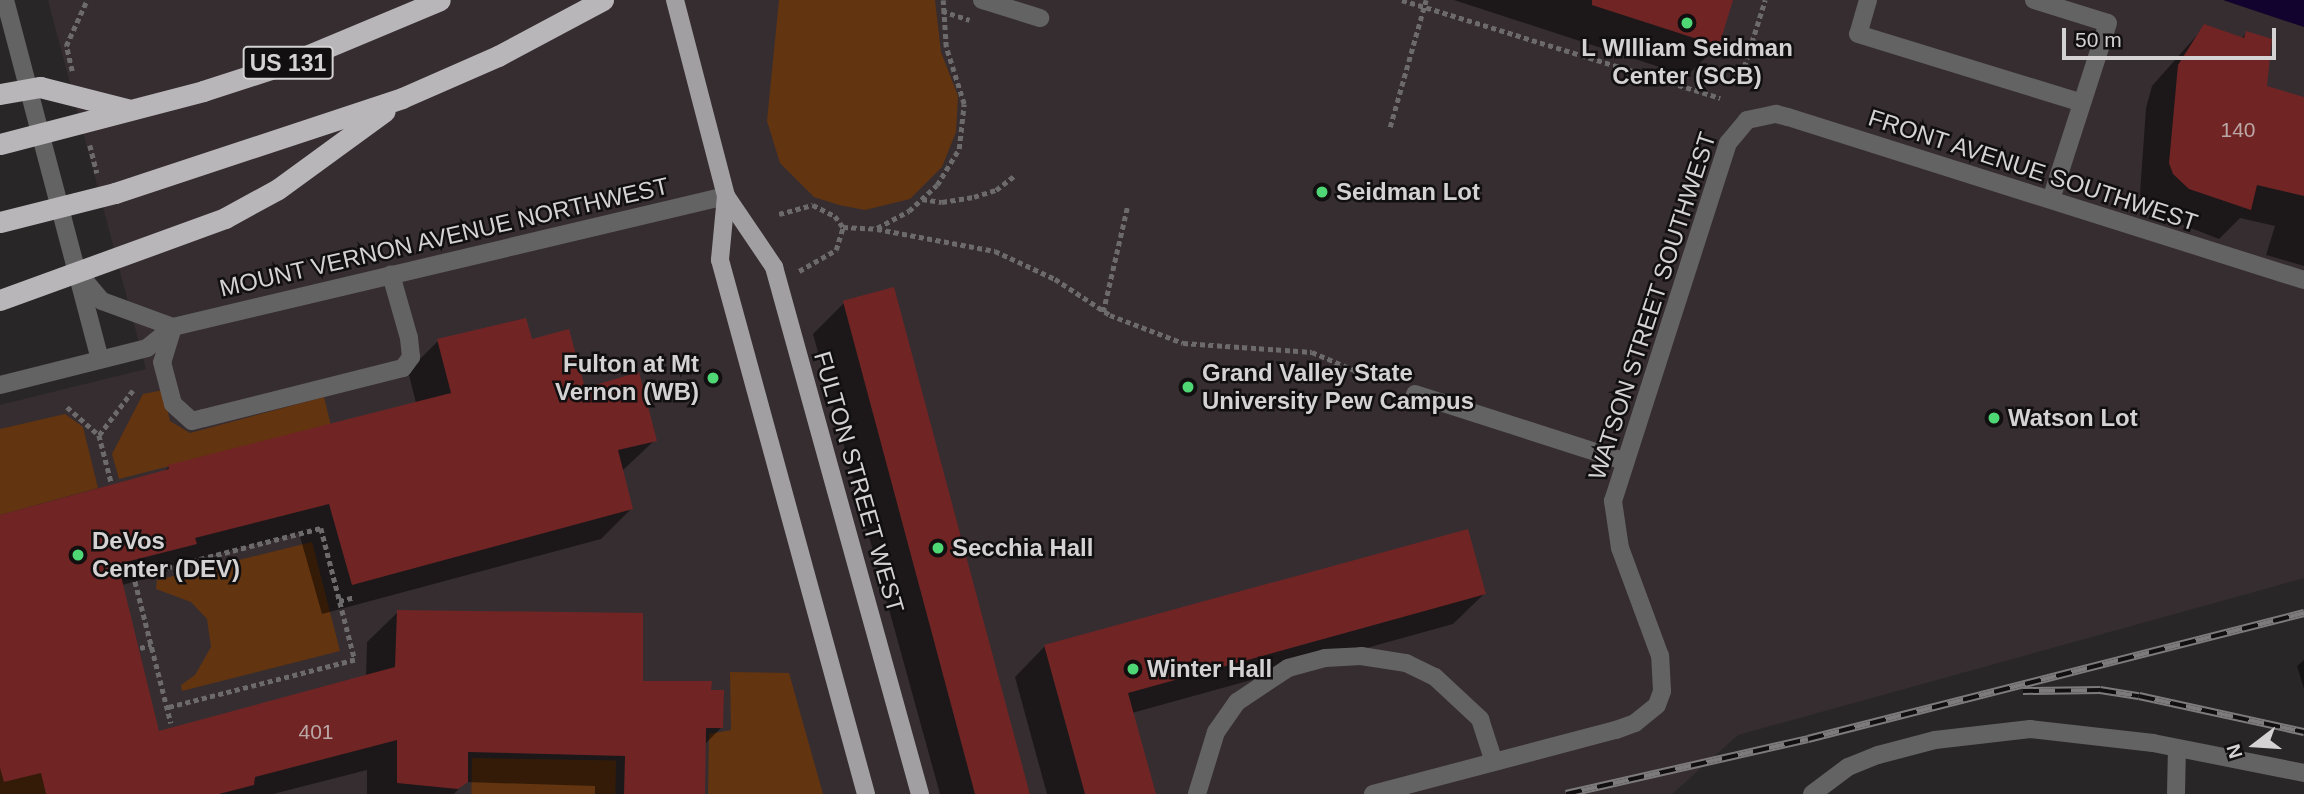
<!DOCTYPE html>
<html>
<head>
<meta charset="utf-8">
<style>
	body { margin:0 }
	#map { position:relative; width:2304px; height:794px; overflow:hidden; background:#292627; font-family:Arial,sans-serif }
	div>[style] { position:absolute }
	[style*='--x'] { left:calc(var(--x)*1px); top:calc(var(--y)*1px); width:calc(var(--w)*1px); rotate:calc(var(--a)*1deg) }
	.built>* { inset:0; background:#362d31 }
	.green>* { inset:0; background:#62340f; transform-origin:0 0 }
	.water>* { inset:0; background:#11022e }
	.shadow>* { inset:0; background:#0007 }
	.building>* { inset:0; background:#702524; transform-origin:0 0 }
	.path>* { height:4.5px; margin-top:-2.25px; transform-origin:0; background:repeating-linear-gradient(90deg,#6c6a6a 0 5px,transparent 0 8.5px) }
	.minor>* { height:18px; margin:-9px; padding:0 9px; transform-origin:9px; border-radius:9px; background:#646364 }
	.major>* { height:18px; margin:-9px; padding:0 9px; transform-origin:9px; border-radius:9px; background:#a19fa1 }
	.highway>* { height:21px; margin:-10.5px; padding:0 10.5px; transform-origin:10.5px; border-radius:10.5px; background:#b9b6b9 }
	.rail>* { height:8px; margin-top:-4px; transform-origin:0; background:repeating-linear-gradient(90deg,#110f10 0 16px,#7e7b7c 0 32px); box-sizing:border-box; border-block:2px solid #7e7b7c }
	.dots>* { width:19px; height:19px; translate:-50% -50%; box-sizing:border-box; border:4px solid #110f10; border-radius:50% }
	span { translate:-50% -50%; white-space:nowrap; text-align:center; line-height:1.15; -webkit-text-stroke:5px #110f10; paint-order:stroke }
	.number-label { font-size:21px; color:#bba7a6 }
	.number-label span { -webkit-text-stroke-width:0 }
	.shield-label span { padding:2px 5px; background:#110f10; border:2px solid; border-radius:5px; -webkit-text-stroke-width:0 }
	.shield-label { font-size:23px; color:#d4d2d2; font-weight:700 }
	.poi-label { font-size:24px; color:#d4d2d2; font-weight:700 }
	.left { translate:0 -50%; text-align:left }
	.right { translate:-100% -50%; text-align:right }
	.street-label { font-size:24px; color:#d4d2d2 }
	.north { position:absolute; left:2220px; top:710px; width:70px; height:70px; -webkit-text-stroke:5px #110f10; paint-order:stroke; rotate:253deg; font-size:19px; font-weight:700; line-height:28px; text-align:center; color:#d4d2d2 }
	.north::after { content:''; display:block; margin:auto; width:24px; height:32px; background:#d4d2d2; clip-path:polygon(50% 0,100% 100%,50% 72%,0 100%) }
	.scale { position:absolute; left:2062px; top:28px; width:214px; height:32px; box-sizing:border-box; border:4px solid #d4d2d2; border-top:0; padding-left:9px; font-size:21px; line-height:24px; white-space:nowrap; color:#d4d2d2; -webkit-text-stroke:5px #110f10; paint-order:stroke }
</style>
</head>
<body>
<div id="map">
	<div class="built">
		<i style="clip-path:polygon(48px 0,2223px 0,2304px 27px,2304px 578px,1738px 735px,1672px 794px,0 794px,0 405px,146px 369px)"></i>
	</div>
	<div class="green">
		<i style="clip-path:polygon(779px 0,935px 0,941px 52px,958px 96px,956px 132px,942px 167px,910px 199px,865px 210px,839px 205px,814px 197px,780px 163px,767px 121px)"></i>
		<i style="clip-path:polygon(163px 390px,170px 421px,190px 433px,324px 397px,332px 430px,318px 428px,119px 479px,112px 454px,143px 394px)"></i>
		<i style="clip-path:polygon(65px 414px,83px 427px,98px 488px,0 515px,0 429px)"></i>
		<i style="clip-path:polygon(312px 542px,340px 651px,182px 691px,181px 685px,195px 675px,211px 647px,207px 619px,191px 602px,156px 589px,157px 580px)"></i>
		<i style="clip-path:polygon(730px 672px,789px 673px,823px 794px,708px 794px,709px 734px,731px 730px)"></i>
		<i style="left:472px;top:758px;width:144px;height:36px;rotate:1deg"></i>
		<i style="clip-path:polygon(0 768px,4px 782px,41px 773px,46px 794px,0 794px)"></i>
	</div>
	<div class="water">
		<i style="clip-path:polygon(2223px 0,2304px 0,2304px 27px)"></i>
	</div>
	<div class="shadow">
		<i style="clip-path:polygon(1454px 0,1731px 0,1718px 45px,1687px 76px)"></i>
		<i style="clip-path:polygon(2205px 26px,2241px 39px,2246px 33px,2265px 87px,2304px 99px,2304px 266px,2266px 255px,2275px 226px,2240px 218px,2219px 239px,2150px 212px,2140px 194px,2146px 108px,2152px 86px)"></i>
		<i style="clip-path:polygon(844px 303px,1030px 794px,940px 794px,813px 334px)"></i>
		<i style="clip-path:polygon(438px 341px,530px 341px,583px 390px,655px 440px,622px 471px,631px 509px,601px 539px,322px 614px,299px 533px,174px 565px,164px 574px,122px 585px,158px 733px,366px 677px,367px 642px,398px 612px,641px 683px,709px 692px,722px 727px,704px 745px,703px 794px,595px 794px,595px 786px,465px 782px,454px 794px,367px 794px,367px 770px,273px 794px,0 794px,0 517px,163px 472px,169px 467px,416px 403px,408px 371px)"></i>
		<i style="clip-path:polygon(1484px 594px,1453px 624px,1132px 713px,1154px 794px,1047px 794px,1015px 677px,1045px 646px)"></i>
		<i style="clip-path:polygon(2304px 660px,2304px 689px,2297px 666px)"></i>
	</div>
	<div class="building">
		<i style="clip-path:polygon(1592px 0,1733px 0,1719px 46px,1592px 5px)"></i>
		<i style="clip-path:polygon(2204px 24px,2244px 38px,2246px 31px,2272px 39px,2267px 86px,2304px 97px,2304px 196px,2257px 185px,2251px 210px,2189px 189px,2173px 174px,2169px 163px,2178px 65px)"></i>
		<i style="left:894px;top:287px;width:525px;height:53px;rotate:75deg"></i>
		<i style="clip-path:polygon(526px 318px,532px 339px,569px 329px,585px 388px,639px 372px,657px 441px,618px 450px,633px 509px,352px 585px,329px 504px,195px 538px,197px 544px,118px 564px,159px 731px,395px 667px,397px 610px,643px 613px,643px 681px,712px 681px,711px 690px,724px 690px,723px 728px,706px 728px,705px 794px,624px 794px,625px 756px,468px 752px,468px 782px,458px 789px,397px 783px,397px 740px,255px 777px,254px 785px,219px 794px,46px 794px,41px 773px,4px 782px,0 768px,0 515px,169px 469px,168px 465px,451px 393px,437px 339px)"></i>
		<i style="clip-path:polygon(1468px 529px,1486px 594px,1128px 693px,1156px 794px,1085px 794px,1044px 645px)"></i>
	</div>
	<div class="path">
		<i style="--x:1402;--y:0;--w:333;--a:17.1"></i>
		<i style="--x:942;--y:11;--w:29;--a:18"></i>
		<i style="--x:72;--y:71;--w:26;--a:-103"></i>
		<i style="--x:66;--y:46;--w:51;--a:-65.5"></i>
		<i style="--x:1739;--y:83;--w:87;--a:-72.6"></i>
		<i style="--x:1390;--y:127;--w:132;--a:-74.2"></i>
		<i style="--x:90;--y:145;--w:29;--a:76"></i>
		<i style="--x:922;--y:199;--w:20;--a:9"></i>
		<i style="--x:942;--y:202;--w:32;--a:-9"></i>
		<i style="--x:974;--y:197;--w:23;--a:-18"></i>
		<i style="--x:996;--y:190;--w:24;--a:-38"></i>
		<i style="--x:779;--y:214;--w:35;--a:-15"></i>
		<i style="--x:813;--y:205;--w:25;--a:27"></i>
		<i style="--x:835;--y:216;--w:14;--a:54"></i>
		<i style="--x:843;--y:227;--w:34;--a:3"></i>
		<i style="--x:877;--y:229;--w:120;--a:10.6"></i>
		<i style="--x:995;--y:251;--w:66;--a:25"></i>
		<i style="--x:1055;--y:279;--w:66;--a:33.2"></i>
		<i style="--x:1110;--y:315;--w:78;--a:21"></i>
		<i style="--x:1183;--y:343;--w:129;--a:4"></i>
		<i style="--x:1312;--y:352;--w:61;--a:23.2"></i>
		<i style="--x:877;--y:228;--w:36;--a:-28"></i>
		<i style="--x:909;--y:211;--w:38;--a:-43"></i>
		<i style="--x:937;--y:185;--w:42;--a:-58.6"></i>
		<i style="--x:959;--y:149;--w:45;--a:-83.7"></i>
		<i style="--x:964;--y:104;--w:60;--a:-107.5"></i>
		<i style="--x:946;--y:47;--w:47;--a:-93.7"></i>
		<i style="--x:799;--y:271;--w:43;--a:-29.6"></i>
		<i style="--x:836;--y:250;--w:24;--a:-73"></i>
		<i style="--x:1103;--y:312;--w:107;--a:-77"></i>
		<i style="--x:67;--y:407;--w:43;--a:41.2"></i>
		<i style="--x:99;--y:435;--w:48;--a:75.4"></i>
		<i style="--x:99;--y:435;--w:56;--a:-52.9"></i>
		<i style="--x:131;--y:565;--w:163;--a:75.8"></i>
		<i style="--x:134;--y:576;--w:193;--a:-14.4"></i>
		<i style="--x:321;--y:528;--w:136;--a:75.6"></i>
		<i style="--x:355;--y:660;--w:194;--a:165.7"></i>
		<i style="--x:339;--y:601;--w:16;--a:-14"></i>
		<i style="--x:140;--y:648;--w:12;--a:-14"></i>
	</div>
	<div class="minor">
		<i style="--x:5;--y:0;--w:371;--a:75.2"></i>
		<i style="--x:982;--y:0;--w:61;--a:17.2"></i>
		<i style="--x:1868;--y:0;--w:35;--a:106"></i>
		<i style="--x:1858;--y:34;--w:231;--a:17.1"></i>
		<i style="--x:2034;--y:0;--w:77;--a:17.3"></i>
		<i style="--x:2108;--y:23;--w:185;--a:107.9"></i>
		<i style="--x:80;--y:275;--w:34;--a:50"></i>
		<i style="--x:102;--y:301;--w:76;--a:20.1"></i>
		<i style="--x:173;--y:327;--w:37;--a:107"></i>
		<i style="--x:162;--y:362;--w:43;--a:75.3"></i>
		<i style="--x:173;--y:404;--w:25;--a:42"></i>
		<i style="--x:192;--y:421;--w:12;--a:-14"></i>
		<i style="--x:204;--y:418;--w:205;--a:-14.1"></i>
		<i style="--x:403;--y:368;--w:14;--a:-54"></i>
		<i style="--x:411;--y:357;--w:19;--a:-96"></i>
		<i style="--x:409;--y:338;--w:66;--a:-105.9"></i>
		<i style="--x:0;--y:385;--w:152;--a:-14.1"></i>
		<i style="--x:147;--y:348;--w:33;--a:-39"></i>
		<i style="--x:173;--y:327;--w:568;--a:-13.33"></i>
		<i style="--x:1415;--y:394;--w:219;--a:17.8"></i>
		<i style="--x:1197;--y:794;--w:65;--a:-73"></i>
		<i style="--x:1216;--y:732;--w:37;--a:-55"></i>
		<i style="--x:1237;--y:702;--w:61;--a:-33.7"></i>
		<i style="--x:1288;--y:668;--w:38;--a:-15"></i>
		<i style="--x:1325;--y:658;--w:36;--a:-3"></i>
		<i style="--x:1361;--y:656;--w:46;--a:8.8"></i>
		<i style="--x:1406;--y:663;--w:32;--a:26"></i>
		<i style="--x:1435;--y:677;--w:62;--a:43"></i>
		<i style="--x:1480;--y:719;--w:45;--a:72"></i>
		<i style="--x:1373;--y:794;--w:251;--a:-14.8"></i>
		<i style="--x:1616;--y:730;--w:20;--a:-20"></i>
		<i style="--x:1635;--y:723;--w:28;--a:-39"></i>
		<i style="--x:1657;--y:705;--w:15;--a:-70"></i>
		<i style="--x:1662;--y:691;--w:35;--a:-93"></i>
		<i style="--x:1660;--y:656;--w:115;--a:-110.3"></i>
		<i style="--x:1620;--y:548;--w:48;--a:-98.5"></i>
		<i style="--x:1613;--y:501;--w:376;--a:-72.2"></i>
		<i style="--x:1728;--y:143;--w:30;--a:-50"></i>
		<i style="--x:1747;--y:120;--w:30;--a:-12"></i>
		<i style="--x:1776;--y:114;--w:12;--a:14"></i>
		<i style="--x:1788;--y:117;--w:541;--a:17.53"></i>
		<i style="--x:1812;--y:794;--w:45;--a:-36.9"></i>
		<i style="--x:1848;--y:767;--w:32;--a:-22"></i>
		<i style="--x:1878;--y:755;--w:59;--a:-14.7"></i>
		<i style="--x:1935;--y:740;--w:96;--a:-6.6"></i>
		<i style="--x:2030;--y:729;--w:124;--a:6.5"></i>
		<i style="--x:2153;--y:743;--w:154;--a:11.2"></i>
		<i style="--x:2176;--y:794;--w:46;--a:-88.8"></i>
	</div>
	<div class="major">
		<i style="--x:675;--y:0;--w:203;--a:75.4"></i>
		<i style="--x:726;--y:196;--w:86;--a:55.9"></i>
		<i style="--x:774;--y:267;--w:547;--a:74.52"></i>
		<i style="--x:726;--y:196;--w:64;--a:95.4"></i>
		<i style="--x:720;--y:260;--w:554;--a:74.71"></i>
	</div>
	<div class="highway">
		<i style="--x:0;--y:94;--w:41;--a:-9.9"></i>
		<i style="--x:40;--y:87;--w:90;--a:14.2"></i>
		<i style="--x:0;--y:144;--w:210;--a:-14.6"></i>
		<i style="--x:203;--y:91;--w:94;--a:-18"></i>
		<i style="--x:292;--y:62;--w:160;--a:-22.7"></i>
		<i style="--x:0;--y:222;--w:119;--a:-14.2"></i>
		<i style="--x:115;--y:193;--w:302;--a:-18.3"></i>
		<i style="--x:402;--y:98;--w:105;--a:-23.6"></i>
		<i style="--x:498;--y:56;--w:119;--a:-28.1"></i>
		<i style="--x:0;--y:300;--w:239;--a:-20"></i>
		<i style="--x:225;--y:218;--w:60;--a:-28.7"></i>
		<i style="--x:278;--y:189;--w:132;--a:-36.1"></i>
	</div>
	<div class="rail">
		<i style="--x:2023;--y:691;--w:77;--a:-0.7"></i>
		<i style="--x:2100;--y:690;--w:39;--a:9"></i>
		<i style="--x:2139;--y:696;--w:169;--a:12.3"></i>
		<i style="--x:1566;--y:794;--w:248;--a:-12.8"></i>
		<i style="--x:1808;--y:739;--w:512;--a:-14.25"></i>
	</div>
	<div class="dots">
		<i style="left:1687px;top:23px;background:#4fd675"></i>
		<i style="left:1322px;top:192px;background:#4fd675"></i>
		<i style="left:713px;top:378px;background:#4fd675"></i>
		<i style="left:1188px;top:387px;background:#4fd675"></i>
		<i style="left:1994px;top:418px;background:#4fd675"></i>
		<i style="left:938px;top:548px;background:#4fd675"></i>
		<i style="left:78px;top:555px;background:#4fd675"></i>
		<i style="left:1133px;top:669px;background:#4fd675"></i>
	</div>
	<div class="number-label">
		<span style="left:2238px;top:130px">140</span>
		<span style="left:316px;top:732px">401</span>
	</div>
	<div class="shield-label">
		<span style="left:288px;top:63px">US 131</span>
	</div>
	<div class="poi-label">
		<span style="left:1687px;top:62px">L WIlliam Seidman<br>Center (SCB)</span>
		<span class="left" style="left:1336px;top:192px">Seidman Lot</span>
		<span class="right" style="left:699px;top:378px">Fulton at Mt<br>Vernon (WB)</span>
		<span class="left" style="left:1202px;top:387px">Grand Valley State<br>University Pew Campus</span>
		<span class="left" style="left:2008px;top:418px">Watson Lot</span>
		<span class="left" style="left:92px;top:555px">DeVos<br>Center (DEV)</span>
		<span class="left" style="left:952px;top:548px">Secchia Hall</span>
		<span class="left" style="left:1147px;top:669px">Winter Hall</span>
	</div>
	<div class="street-label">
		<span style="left:2033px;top:170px;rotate:18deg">FRONT AVENUE SOUTHWEST</span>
		<span style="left:444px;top:237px;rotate:-13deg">MOUNT VERNON AVENUE NORTHWEST</span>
		<span style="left:1652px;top:306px;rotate:-72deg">WATSON STREET SOUTHWEST</span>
		<span style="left:859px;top:482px;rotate:74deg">FULTON STREET WEST</span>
	</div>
	<div class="north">N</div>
	<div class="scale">50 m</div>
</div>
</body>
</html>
